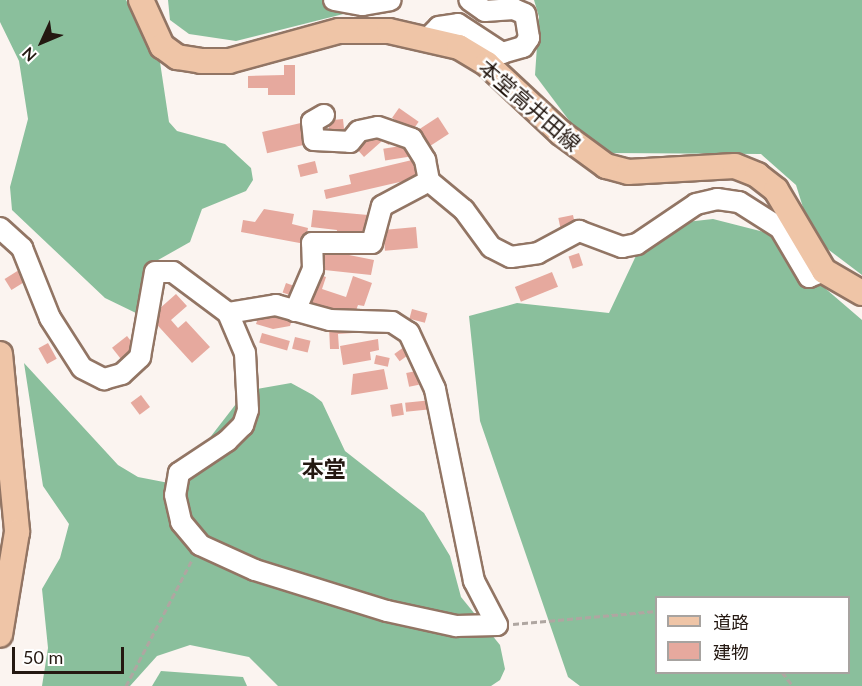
<!DOCTYPE html>
<html>
<head>
<meta charset="utf-8">
<style>
	body { margin:0 }
	#map { position:relative; width:862px; height:686px; overflow:hidden; background:#fbf4f0; font-family:Lato,"Noto Sans JP",sans-serif }
	div>[style] { position:absolute }
	[style*='--x'] { left:calc(var(--x)*1px); top:calc(var(--y)*1px); width:calc(var(--w)*1px); rotate:calc(var(--a)*1deg) }
	.forest>* { inset:0; background:#8abf9c }
	.building>* { inset:0; background:#e6a99e; transform-origin:0 0 }
	.path>* { height:3px; margin-top:-1.5px; transform-origin:0; background:repeating-linear-gradient(90deg,#afa6a1 0 6px,transparent 0 9px) }
	.roads { filter:drop-shadow(2px 0 #927564) drop-shadow(-2px 0 #927564) drop-shadow(0 2px #927564) drop-shadow(0 -2px #927564) }
	.minor>* { height:20px; margin:-10px; padding:0 10px; transform-origin:10px; border-radius:10px; background:#fff }
	.major>* { height:24px; margin:-12px; padding:0 12px; transform-origin:12px; border-radius:12px; background:#efc5a7 }
	span { translate:-50% -50%; white-space:nowrap; text-align:center; line-height:1.15; -webkit-text-stroke:5px #fff; paint-order:stroke }
	.street-label { font-size:21px; color:#241811 }
	.neighbourhood-label { font-size:22px; color:#241811; font-weight:700 }
	.legend { position:absolute; left:655px; top:596px; width:195px; height:78px; box-sizing:border-box; background:#fff; border:2px solid #a7a3a0; margin:0; padding:8px 10px; list-style:none; font-size:18px; color:#241811 }
	.legend li { display:flex; align-items:center; gap:12px; height:30px }
	.legend b { width:30px; border:2px solid #a7a3a0 }
	.north { position:absolute; left:12px; top:12px; width:60px; height:60px; -webkit-text-stroke:4px #fff; paint-order:stroke; rotate:226deg; font-size:16px; font-weight:700; line-height:24px; text-align:center; color:#241811 }
	.north::after { content:''; display:block; margin:auto; width:21px; height:27px; background:#241811; clip-path:polygon(50% 0,100% 100%,50% 72%,0 100%) }
	.scale { position:absolute; left:12px; top:647px; width:112px; height:27px; box-sizing:border-box; border:3px solid #241811; border-top:0; padding-left:8px; font-size:18px; line-height:21px; white-space:nowrap; color:#241811; -webkit-text-stroke:4px #fff; paint-order:stroke }
</style>
</head>
<body>
<div id="map">
	<div class="forest">
		<i style="clip-path:polygon(0 0,126px 0,160px 62px,169px 122px,177px 131px,225px 144px,251px 168px,253px 180px,246px 191px,202px 209px,190px 242px,151px 264px,138px 314px,105px 298px,12px 210px,10px 187px,28px 119px,19px 61px,0 22px)"></i>
		<i style="clip-path:polygon(168px 0,399px 0,236px 41px,189px 34px,170px 20px)"></i>
		<i style="clip-path:polygon(534px 0,862px 0,862px 275px,825px 247px,806px 217px,796px 185px,761px 154px,609px 153px,571px 123px,535px 75px,539px 17px)"></i>
		<i style="clip-path:polygon(evenodd,713px 219px,784px 237px,805px 271px,862px 320px,862px 686px,580px 686px,568px 677px,480px 421px,469px 316px,517px 303px,609px 313px,650px 226px,713px 219px,656px 598px,848px 598px,848px 672px,656px 672px,656px 598px)"></i>
		<i style="clip-path:polygon(24px 363px,118px 465px,138px 477px,174px 484px,246px 391px,291px 383px,313px 395px,322px 402px,345px 451px,424px 513px,450px 556px,461px 597px,500px 645px,505px 669px,500px 680px,491px 686px,278px 686px,249px 657px,190px 645px,157px 656px,130px 686px,42px 686px,48px 648px,42px 589px,60px 558px,69px 524px,43px 486px)"></i>
		<i style="clip-path:polygon(161px 671px,243px 677px,247px 686px,152px 686px)"></i>
	</div>
	<div class="building">
		<i style="clip-path:polygon(284px 65px,295px 65px,295px 95px,268px 95px,268px 88px,248px 88px,248px 76px,284px 75px)"></i>
		<i style="left:399px;top:108px;width:24px;height:12px;rotate:35deg"></i>
		<i style="left:438px;top:117px;width:20px;height:27px;rotate:57deg"></i>
		<i style="left:343px;top:119px;width:18px;height:15px;rotate:84deg"></i>
		<i style="left:305px;top:122px;width:22px;height:44px;rotate:77deg"></i>
		<i style="clip-path:polygon(377px 129px,393px 137px,389px 145px,382px 141px,364px 157px,356px 148px)"></i>
		<i style="left:407px;top:145px;width:12px;height:24px;rotate:81deg"></i>
		<i style="clip-path:polygon(412px 160px,417px 178px,326px 199px,324px 190px,351px 184px,349px 175px)"></i>
		<i style="left:315px;top:161px;width:12px;height:18px;rotate:76deg"></i>
		<i style="clip-path:polygon(264px 209px,294px 214px,292px 224px,308px 228px,305px 244px,241px 232px,243px 220px,255px 222px)"></i>
		<i style="clip-path:polygon(313px 210px,368px 215px,366px 240px,336px 238px,337px 230px,311px 227px)"></i>
		<i style="left:573px;top:215px;width:14px;height:15px;rotate:78deg"></i>
		<i style="left:416px;top:227px;width:21px;height:33px;rotate:85deg"></i>
		<i style="clip-path:polygon(319px 249px,374px 260px,371px 275px,315px 269px)"></i>
		<i style="left:579px;top:253px;width:13px;height:11px;rotate:72deg"></i>
		<i style="left:19px;top:270px;width:13px;height:17px;rotate:58deg"></i>
		<i style="left:552px;top:272px;width:16px;height:40px;rotate:68deg"></i>
		<i style="clip-path:polygon(317px 274px,326px 277px,322px 289px,346px 297px,353px 276px,372px 283px,364px 306px,358px 305px,354px 316px,306px 306px)"></i>
		<i style="left:286px;top:283px;width:12px;height:10px;rotate:20deg"></i>
		<i style="clip-path:polygon(176px 294px,187px 306px,171px 320px,178px 328px,186px 321px,210px 347px,192px 363px,150px 317px)"></i>
		<i style="left:412px;top:309px;width:16px;height:10px;rotate:15deg"></i>
		<i style="clip-path:polygon(260px 312px,293px 316px,290px 326px,273px 329px,256px 324px)"></i>
		<i style="clip-path:polygon(352px 325px,353px 333px,338px 334px,339px 349px,330px 349px,329px 326px)"></i>
		<i style="left:262px;top:333px;width:29px;height:10px;rotate:16deg"></i>
		<i style="left:127px;top:336px;width:16px;height:19px;rotate:52deg"></i>
		<i style="left:295px;top:337px;width:16px;height:12px;rotate:14deg"></i>
		<i style="clip-path:polygon(378px 339px,379px 350px,370px 352px,371px 360px,343px 365px,340px 346px)"></i>
		<i style="left:48px;top:343px;width:18px;height:11px;rotate:61deg"></i>
		<i style="left:404px;top:347px;width:9px;height:12px;rotate:54deg"></i>
		<i style="left:376px;top:355px;width:14px;height:9px;rotate:12deg"></i>
		<i style="clip-path:polygon(384px 369px,388px 389px,351px 395px,353px 374px)"></i>
		<i style="left:416px;top:371px;width:14px;height:10px;rotate:78deg"></i>
		<i style="left:141px;top:395px;width:15px;height:13px;rotate:53deg"></i>
		<i style="left:432px;top:400px;width:9px;height:27px;rotate:84deg"></i>
		<i style="left:402px;top:403px;width:12px;height:12px;rotate:81deg"></i>
	</div>
	<div class="path">
		<i style="--x:513;--y:624;--w:144;--a:-5.2"></i>
		<i style="--x:782;--y:672;--w:18;--a:52"></i>
		<i style="--x:126;--y:686;--w:142;--a:-62.4"></i>
	</div>
	<div class="roads">
		<div class="minor">
			<i style="--x:334;--y:0;--w:29;--a:10"></i>
			<i style="--x:363;--y:5;--w:28;--a:-10"></i>
			<i style="--x:429;--y:37;--w:14;--a:-45"></i>
			<i style="--x:439;--y:27;--w:19;--a:-9"></i>
			<i style="--x:458;--y:24;--w:53;--a:33.4"></i>
			<i style="--x:502;--y:53;--w:22;--a:-16"></i>
			<i style="--x:523;--y:47;--w:11;--a:-56"></i>
			<i style="--x:529;--y:38;--w:24;--a:-99"></i>
			<i style="--x:525;--y:14;--w:12;--a:-156"></i>
			<i style="--x:514;--y:9;--w:29;--a:176"></i>
			<i style="--x:485;--y:11;--w:19;--a:-145"></i>
			<i style="--x:324;--y:115;--w:14;--a:150"></i>
			<i style="--x:312;--y:122;--w:18;--a:84"></i>
			<i style="--x:314;--y:140;--w:36;--a:3"></i>
			<i style="--x:350;--y:142;--w:14;--a:-51"></i>
			<i style="--x:359;--y:131;--w:19;--a:-12"></i>
			<i style="--x:378;--y:127;--w:36;--a:19"></i>
			<i style="--x:412;--y:139;--w:25;--a:58"></i>
			<i style="--x:425;--y:160;--w:21;--a:79"></i>
			<i style="--x:429;--y:181;--w:45;--a:39.6"></i>
			<i style="--x:464;--y:210;--w:46;--a:53.9"></i>
			<i style="--x:491;--y:247;--w:22;--a:27"></i>
			<i style="--x:511;--y:257;--w:27;--a:-8"></i>
			<i style="--x:538;--y:253;--w:47;--a:-28.2"></i>
			<i style="--x:579;--y:231;--w:46;--a:20.4"></i>
			<i style="--x:622;--y:247;--w:15;--a:-11"></i>
			<i style="--x:637;--y:244;--w:71;--a:-34.1"></i>
			<i style="--x:696;--y:204;--w:22;--a:-13"></i>
			<i style="--x:717;--y:199;--w:22;--a:8"></i>
			<i style="--x:739;--y:202;--w:49;--a:32.4"></i>
			<i style="--x:780;--y:228;--w:57;--a:59.4"></i>
			<i style="--x:809;--y:277;--w:16;--a:-22"></i>
			<i style="--x:0;--y:228;--w:30;--a:42"></i>
			<i style="--x:22;--y:248;--w:75;--a:68.2"></i>
			<i style="--x:50;--y:318;--w:59;--a:57.4"></i>
			<i style="--x:82;--y:368;--w:25;--a:27"></i>
			<i style="--x:104;--y:379;--w:19;--a:-16"></i>
			<i style="--x:122;--y:374;--w:25;--a:-43"></i>
			<i style="--x:140;--y:357;--w:86;--a:-80"></i>
			<i style="--x:155;--y:272;--w:18;--a:0"></i>
			<i style="--x:173;--y:272;--w:69;--a:36.7"></i>
			<i style="--x:228;--y:313;--w:43;--a:67"></i>
			<i style="--x:245;--y:353;--w:57;--a:87"></i>
			<i style="--x:248;--y:410;--w:16;--a:108"></i>
			<i style="--x:243;--y:425;--w:23;--a:135"></i>
			<i style="--x:227;--y:441;--w:58;--a:146.3"></i>
			<i style="--x:179;--y:473;--w:22;--a:100"></i>
			<i style="--x:175;--y:495;--w:28;--a:77"></i>
			<i style="--x:181;--y:522;--w:30;--a:50"></i>
			<i style="--x:200;--y:545;--w:60;--a:24.4"></i>
			<i style="--x:255;--y:570;--w:138;--a:17.3"></i>
			<i style="--x:387;--y:611;--w:71;--a:12.3"></i>
			<i style="--x:456;--y:626;--w:41;--a:-1.4"></i>
			<i style="--x:497;--y:625;--w:50;--a:-117.6"></i>
			<i style="--x:474;--y:581;--w:196;--a:-101.5"></i>
			<i style="--x:435;--y:389;--w:62;--a:-114.9"></i>
			<i style="--x:409;--y:333;--w:20;--a:-147"></i>
			<i style="--x:392;--y:322;--w:62;--a:-178.2"></i>
			<i style="--x:330;--y:320;--w:56;--a:-164.5"></i>
			<i style="--x:276;--y:305;--w:49;--a:170.5"></i>
			<i style="--x:295;--y:311;--w:46;--a:-66.8"></i>
			<i style="--x:313;--y:269;--w:26;--a:-92"></i>
			<i style="--x:312;--y:243;--w:60;--a:0"></i>
			<i style="--x:372;--y:243;--w:38;--a:-75"></i>
			<i style="--x:382;--y:206;--w:53;--a:-28"></i>
		</div>
		<div class="major">
			<i style="--x:141;--y:0;--w:51;--a:65.5"></i>
			<i style="--x:162;--y:46;--w:19;--a:36"></i>
			<i style="--x:177;--y:57;--w:24;--a:9"></i>
			<i style="--x:201;--y:61;--w:28;--a:0"></i>
			<i style="--x:229;--y:61;--w:114;--a:-15.3"></i>
			<i style="--x:339;--y:31;--w:50;--a:0"></i>
			<i style="--x:389;--y:31;--w:72;--a:12.9"></i>
			<i style="--x:459;--y:47;--w:33;--a:31"></i>
			<i style="--x:487;--y:64;--w:101;--a:43"></i>
			<i style="--x:561;--y:133;--w:56;--a:36.3"></i>
			<i style="--x:606;--y:166;--w:23;--a:15"></i>
			<i style="--x:628;--y:172;--w:107;--a:-3.2"></i>
			<i style="--x:735;--y:166;--w:24;--a:22"></i>
			<i style="--x:757;--y:175;--w:24;--a:38"></i>
			<i style="--x:776;--y:190;--w:94;--a:59.3"></i>
			<i style="--x:824;--y:271;--w:44;--a:30.1"></i>
			<i style="--x:0;--y:354;--w:179;--a:84.5"></i>
			<i style="--x:17;--y:532;--w:104;--a:99.4"></i>
		</div>
	</div>
	<div class="street-label">
		<span style="left:530px;top:105px;rotate:41deg">本堂高井田線</span>
	</div>
	<div class="neighbourhood-label">
		<span style="left:324px;top:469px">本堂</span>
	</div>
	<ul class="legend">
	<li><b style="height:8px;background:#efc5a7"></b>道路</li>
	<li><b style="height:16px;background:#e6a99e"></b>建物</li>
	</ul>
	<div class="north">N</div>
	<div class="scale">50 m</div>
</div>
</body>
</html>
